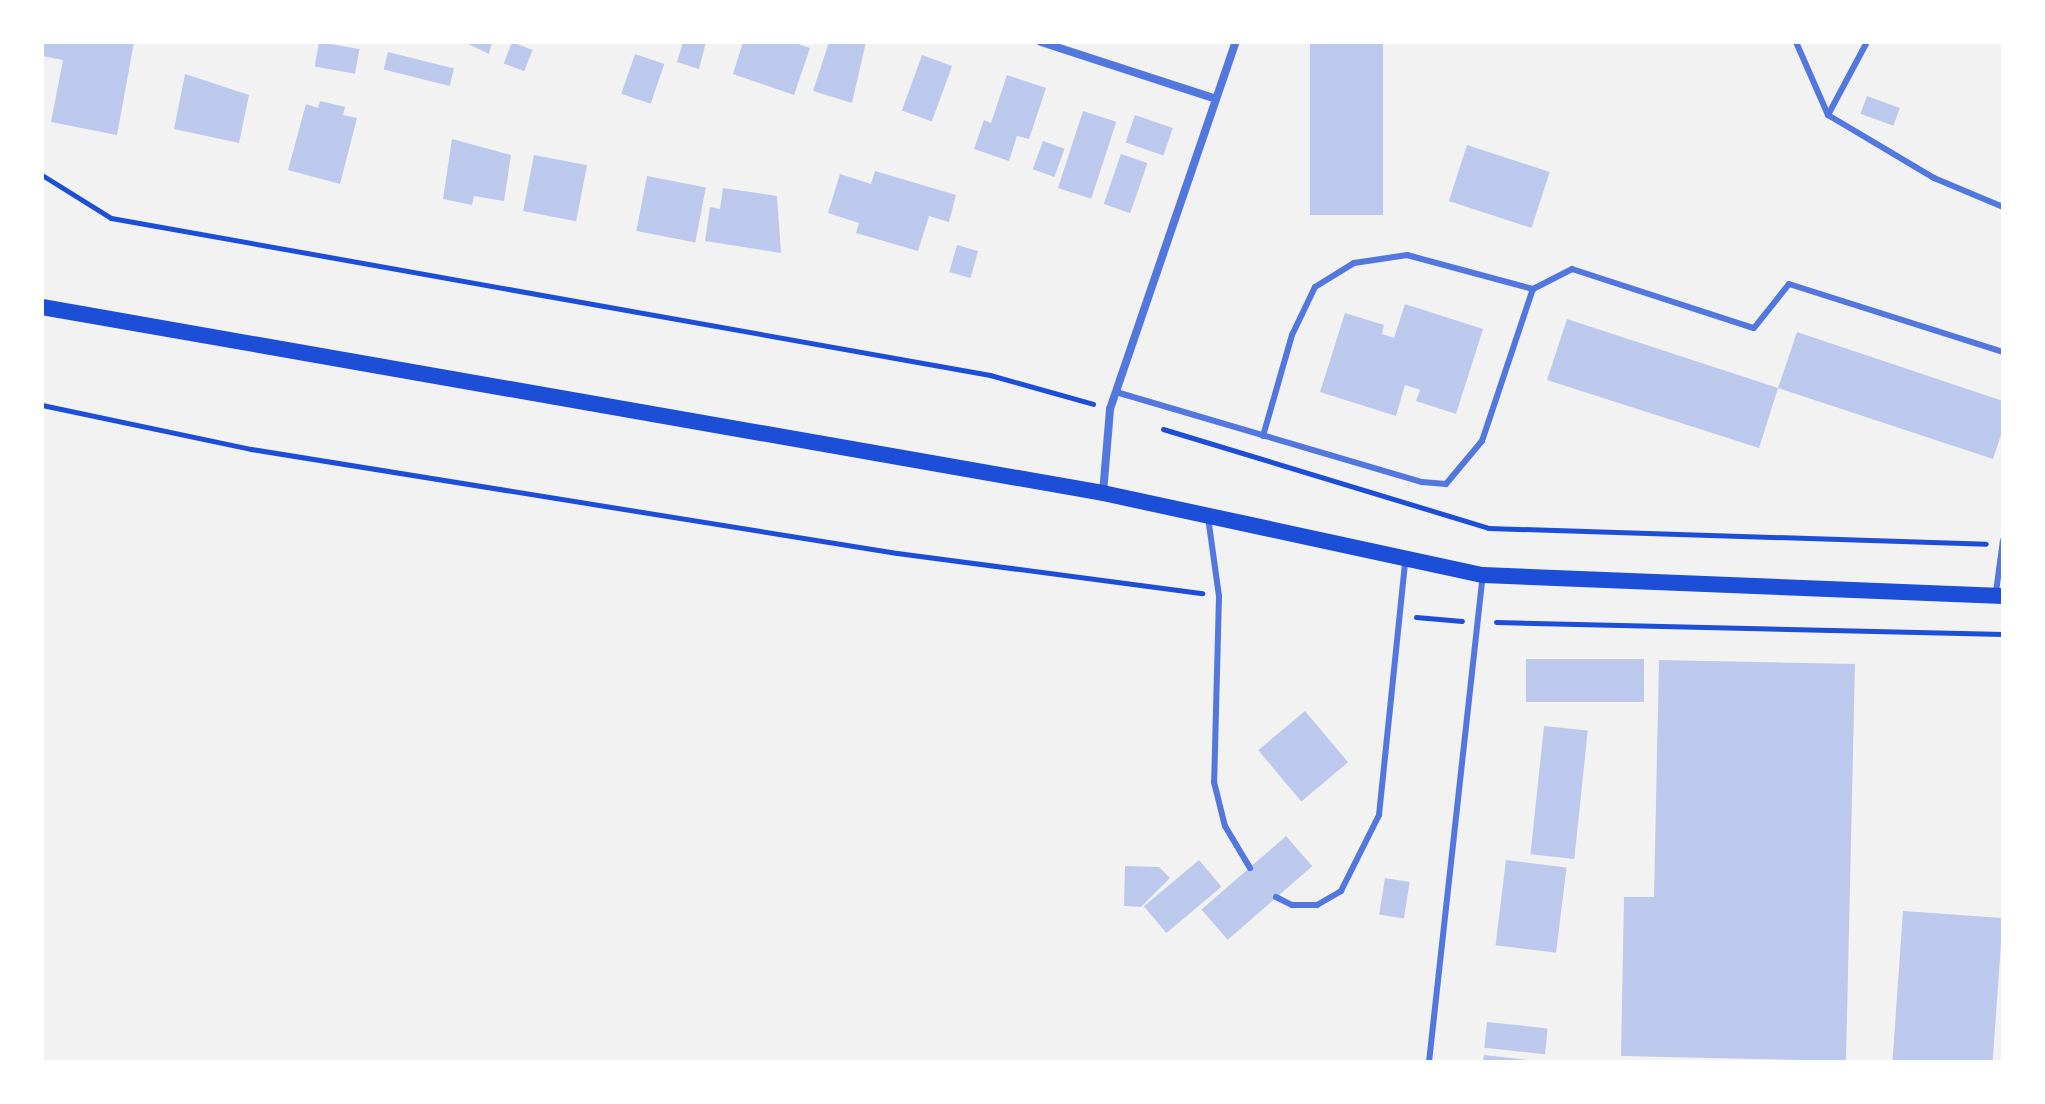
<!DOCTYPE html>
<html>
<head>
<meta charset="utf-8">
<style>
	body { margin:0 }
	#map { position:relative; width:2045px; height:1104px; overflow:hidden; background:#f2f2f2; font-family:"Noto Sans",sans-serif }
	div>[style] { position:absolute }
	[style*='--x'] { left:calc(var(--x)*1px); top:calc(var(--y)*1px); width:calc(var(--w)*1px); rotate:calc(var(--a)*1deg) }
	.building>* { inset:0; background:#bdc9ec; transform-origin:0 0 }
	.path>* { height:5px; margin:-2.5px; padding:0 2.5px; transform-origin:2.5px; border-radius:2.5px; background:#1d4ed8 }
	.service>* { height:6px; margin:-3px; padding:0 3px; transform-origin:3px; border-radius:3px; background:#5277de }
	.minor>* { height:8px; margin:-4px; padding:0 4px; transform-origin:4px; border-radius:4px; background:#5277de }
	.secondary>* { height:16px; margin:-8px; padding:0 8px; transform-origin:8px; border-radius:8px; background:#1d4ed8 }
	span { translate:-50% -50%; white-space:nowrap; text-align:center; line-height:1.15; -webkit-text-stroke:7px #fff; paint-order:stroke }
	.frame { position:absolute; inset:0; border:44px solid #fff; pointer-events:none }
</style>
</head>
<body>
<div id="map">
	<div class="building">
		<i style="clip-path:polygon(42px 42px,134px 42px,117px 135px,51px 122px,63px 60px,42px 56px)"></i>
		<i style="left:319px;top:42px;width:41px;height:25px;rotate:10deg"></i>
		<i style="clip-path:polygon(464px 42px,492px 42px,489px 54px)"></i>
		<i style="left:512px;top:42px;width:22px;height:23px;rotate:21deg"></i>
		<i style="clip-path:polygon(683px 42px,706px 42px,699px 69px,677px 62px)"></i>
		<i style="clip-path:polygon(743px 42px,792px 42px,810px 48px,794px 95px,733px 74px)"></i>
		<i style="clip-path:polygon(829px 42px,866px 42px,852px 103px,813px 91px)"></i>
		<i style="left:1310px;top:42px;width:73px;height:173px"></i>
		<i style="left:388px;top:52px;width:68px;height:18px;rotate:14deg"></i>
		<i style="left:635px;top:54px;width:31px;height:42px;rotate:19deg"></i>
		<i style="left:922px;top:55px;width:32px;height:59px;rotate:20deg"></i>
		<i style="clip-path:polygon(185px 74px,249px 95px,239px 143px,174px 129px)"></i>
		<i style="clip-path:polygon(1007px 75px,1046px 88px,1029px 139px,1017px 136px,1009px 161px,974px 149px,984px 120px,991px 123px)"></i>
		<i style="left:1867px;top:96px;width:35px;height:19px;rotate:20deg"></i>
		<i style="clip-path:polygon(320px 101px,345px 107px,343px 115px,357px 118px,340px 184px,288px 170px,306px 104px,318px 108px)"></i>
		<i style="left:1083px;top:111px;width:35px;height:81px;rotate:18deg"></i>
		<i style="left:1135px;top:115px;width:40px;height:29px;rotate:19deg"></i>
		<i style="clip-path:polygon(452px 139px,511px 155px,504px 201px,474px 196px,472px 205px,443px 199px)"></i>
		<i style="left:1043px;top:141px;width:23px;height:30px;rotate:20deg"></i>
		<i style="left:1467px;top:145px;width:87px;height:59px;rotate:18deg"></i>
		<i style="left:1121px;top:154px;width:28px;height:53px;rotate:19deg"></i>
		<i style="left:534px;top:155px;width:54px;height:57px;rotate:11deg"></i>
		<i style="clip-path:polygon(875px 171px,956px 195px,949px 222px,929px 216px,918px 251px,856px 233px,859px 223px,828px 213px,840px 174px,871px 184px)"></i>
		<i style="left:647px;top:176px;width:60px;height:56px;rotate:11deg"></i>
		<i style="clip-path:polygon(723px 188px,777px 196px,781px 253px,705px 241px,710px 207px,720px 209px)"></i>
		<i style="left:957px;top:245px;width:22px;height:28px;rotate:16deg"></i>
		<i style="clip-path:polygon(1405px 304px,1483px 329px,1456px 414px,1416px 401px,1420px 390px,1405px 385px,1396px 416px,1320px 392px,1345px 313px,1384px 325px,1382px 334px,1394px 338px)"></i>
		<i style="clip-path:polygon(1567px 319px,1778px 388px,1797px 332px,2003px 401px,2003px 429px,1993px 459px,1778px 388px,1759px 448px,1547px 380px)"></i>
		<i style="left:1526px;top:659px;width:118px;height:43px"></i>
		<i style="clip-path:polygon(1659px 660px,1855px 664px,1846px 1061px,1621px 1056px,1624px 897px,1654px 897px)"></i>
		<i style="left:1305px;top:711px;width:67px;height:61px;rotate:50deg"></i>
		<i style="left:1544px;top:726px;width:44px;height:129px;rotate:6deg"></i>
		<i style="left:1286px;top:836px;width:40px;height:112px;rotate:49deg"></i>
		<i style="left:1199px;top:860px;width:35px;height:72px;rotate:50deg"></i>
		<i style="left:1506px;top:860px;width:61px;height:86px;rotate:7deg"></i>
		<i style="clip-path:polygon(1125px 866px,1159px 867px,1170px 878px,1141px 907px,1124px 906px)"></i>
		<i style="left:1385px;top:878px;width:25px;height:37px;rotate:9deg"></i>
		<i style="left:1903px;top:911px;width:100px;height:151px;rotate:4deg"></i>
		<i style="left:1487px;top:1022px;width:61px;height:26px;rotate:6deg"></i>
		<i style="clip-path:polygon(1484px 1055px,1528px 1060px,1528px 1062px,1483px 1062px)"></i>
	</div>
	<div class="path">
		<i style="--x:42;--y:175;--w:81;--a:31.9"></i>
		<i style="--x:111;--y:218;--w:893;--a:10.13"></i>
		<i style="--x:990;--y:375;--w:107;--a:15.7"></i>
		<i style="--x:42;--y:405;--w:214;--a:11.9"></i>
		<i style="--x:251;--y:449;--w:654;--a:9.15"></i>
		<i style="--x:897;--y:553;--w:308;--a:7.5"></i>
		<i style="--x:1163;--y:429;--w:340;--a:16.9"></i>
		<i style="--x:1488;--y:528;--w:498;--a:1.8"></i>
		<i style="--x:1416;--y:617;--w:46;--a:5"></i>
		<i style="--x:1496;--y:622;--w:507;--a:1.36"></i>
	</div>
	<div class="service">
		<i style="--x:1796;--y:42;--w:80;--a:66.3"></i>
		<i style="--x:1828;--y:115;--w:123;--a:30.7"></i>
		<i style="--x:1934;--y:178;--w:75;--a:22.8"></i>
		<i style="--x:1828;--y:115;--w:83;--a:-61.9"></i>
		<i style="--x:1533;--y:289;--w:44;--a:-27.1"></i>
		<i style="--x:1572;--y:269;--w:191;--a:18"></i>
		<i style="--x:1754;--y:328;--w:56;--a:-51.5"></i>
		<i style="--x:1789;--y:284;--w:225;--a:17.6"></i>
		<i style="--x:1116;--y:392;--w:319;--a:16.4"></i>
		<i style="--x:1422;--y:482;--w:24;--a:5"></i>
		<i style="--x:1446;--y:484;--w:56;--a:-50.1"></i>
		<i style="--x:1482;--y:441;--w:160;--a:-71.5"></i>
		<i style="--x:1263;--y:436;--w:105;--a:-74"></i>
		<i style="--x:1292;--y:335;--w:53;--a:-64.4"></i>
		<i style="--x:1315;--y:287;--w:46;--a:-31.6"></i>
		<i style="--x:1354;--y:263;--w:54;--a:-8.6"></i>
		<i style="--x:1407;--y:255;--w:131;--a:15.1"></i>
		<i style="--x:1208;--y:517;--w:80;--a:82.1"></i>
		<i style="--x:1219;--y:596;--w:186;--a:91.5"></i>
		<i style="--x:1214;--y:782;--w:45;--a:76"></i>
		<i style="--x:1225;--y:826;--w:49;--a:59.2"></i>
		<i style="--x:1996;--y:592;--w:52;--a:-82.3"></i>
		<i style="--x:1276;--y:897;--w:18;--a:27"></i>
		<i style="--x:1292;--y:905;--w:25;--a:0"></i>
		<i style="--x:1317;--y:905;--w:28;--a:-30"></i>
		<i style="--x:1341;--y:891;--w:85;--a:-63.4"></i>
		<i style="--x:1379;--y:815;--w:254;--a:-84.1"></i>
		<i style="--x:1429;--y:1062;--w:490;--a:-83.7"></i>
	</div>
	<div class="minor">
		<i style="--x:1041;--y:42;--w:184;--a:18"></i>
		<i style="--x:1103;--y:493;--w:84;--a:-85.2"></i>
		<i style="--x:1110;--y:409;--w:388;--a:-71.1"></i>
	</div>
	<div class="secondary">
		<i style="--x:42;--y:307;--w:1077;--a:9.94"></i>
		<i style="--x:1103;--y:493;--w:389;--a:12.2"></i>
		<i style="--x:1483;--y:575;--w:520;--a:2.31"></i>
	</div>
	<div class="frame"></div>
</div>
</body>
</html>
